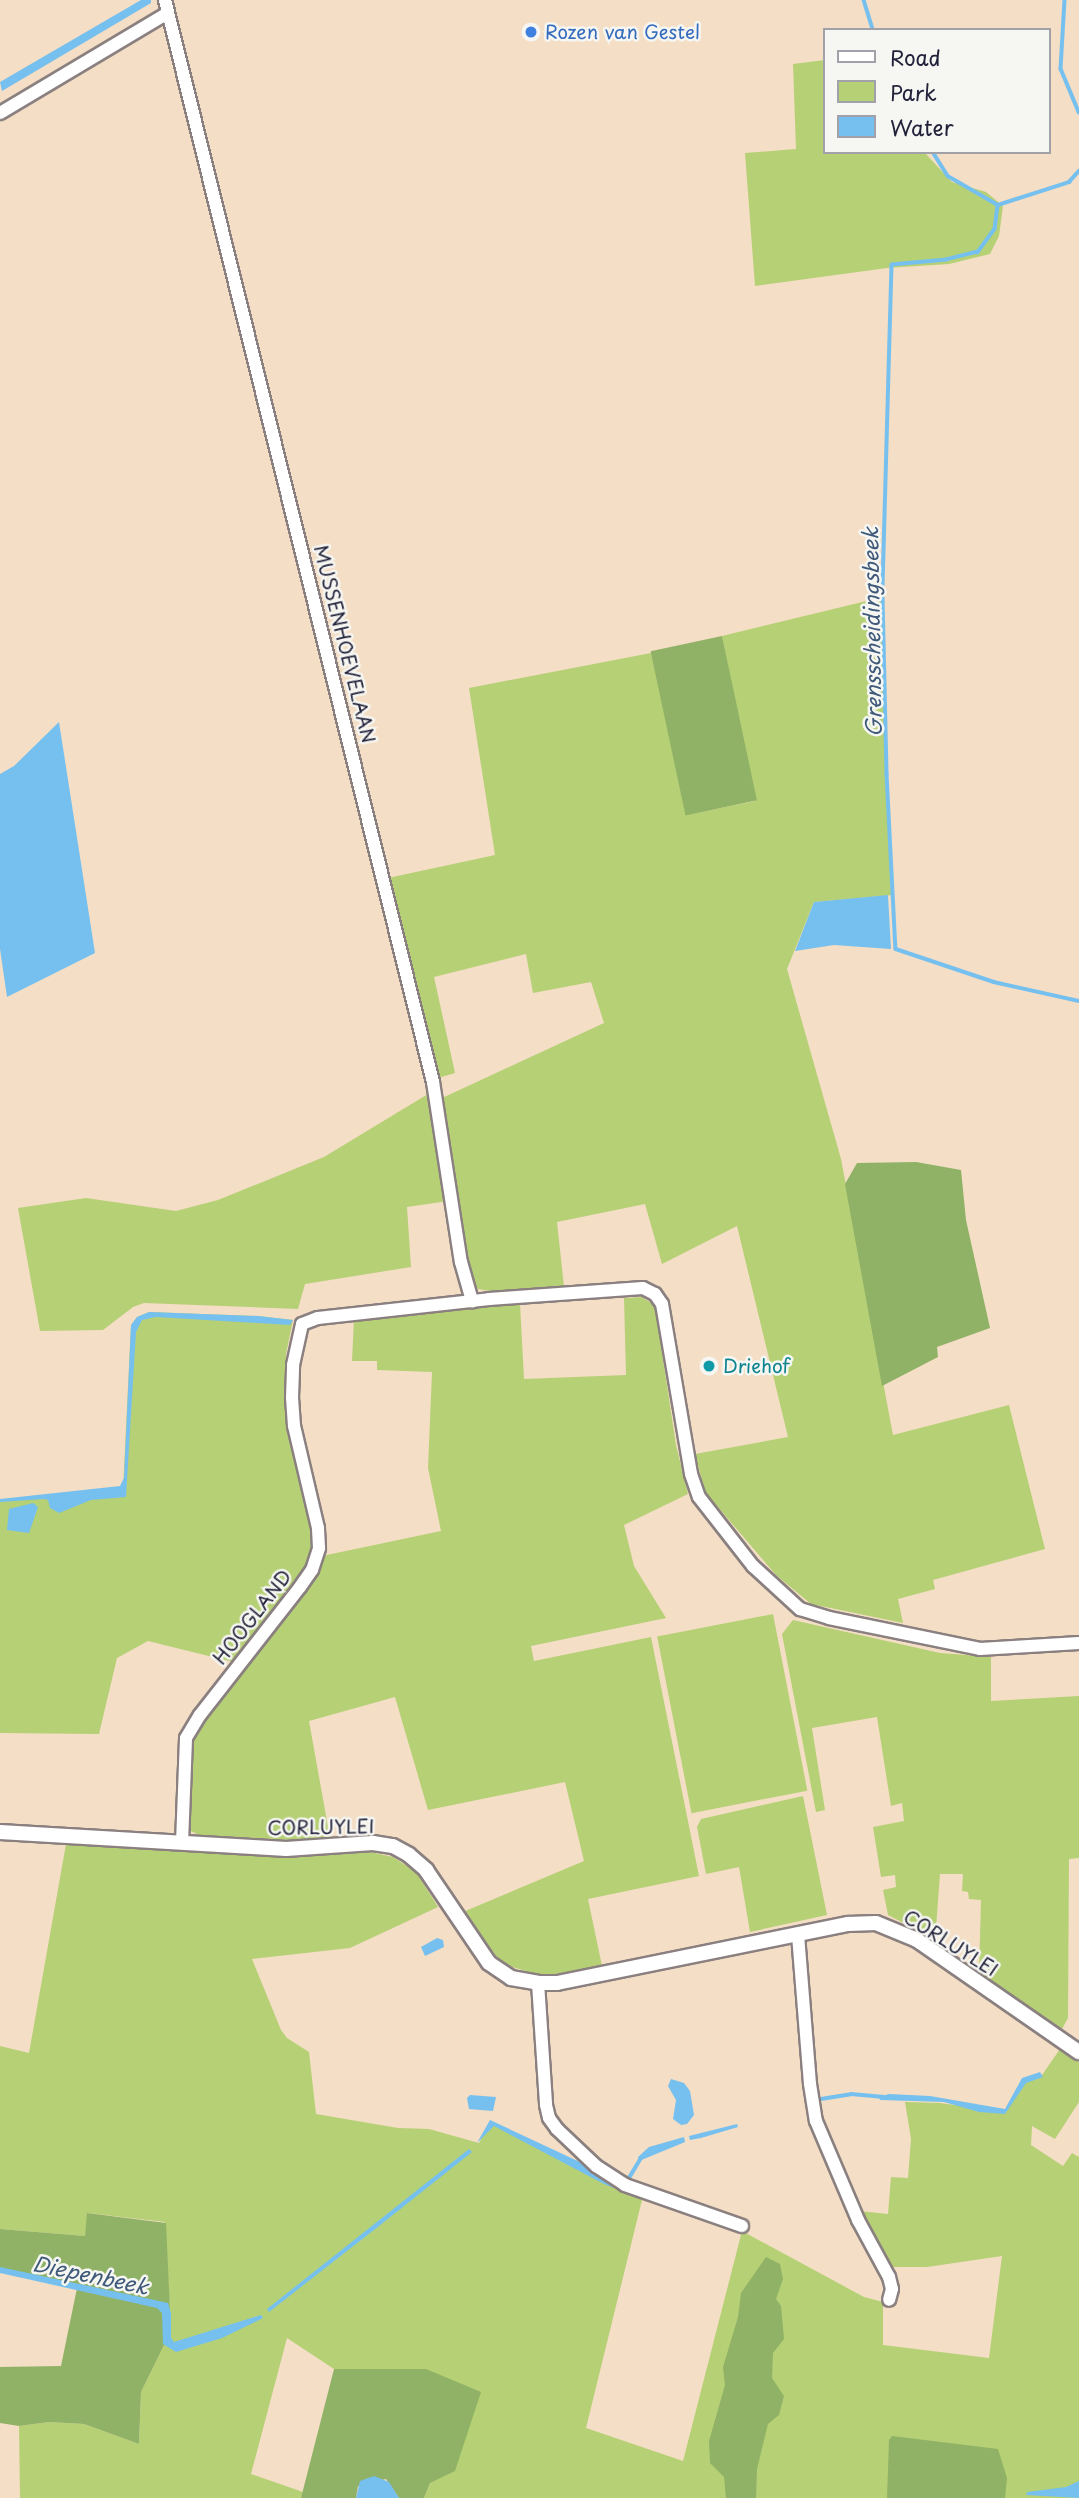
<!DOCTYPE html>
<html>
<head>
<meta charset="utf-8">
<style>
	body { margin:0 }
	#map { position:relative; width:1079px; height:2498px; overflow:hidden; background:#f4dec5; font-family:"Playpen Sans",sans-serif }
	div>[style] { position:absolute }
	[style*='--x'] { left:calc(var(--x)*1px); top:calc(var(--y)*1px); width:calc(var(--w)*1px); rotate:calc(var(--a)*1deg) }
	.green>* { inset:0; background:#b6d075; transform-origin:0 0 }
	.forest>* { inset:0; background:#90b266; transform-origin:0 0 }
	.water>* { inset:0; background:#76c0ef }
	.stream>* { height:3.5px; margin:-1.75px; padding:0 1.75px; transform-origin:1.75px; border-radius:1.75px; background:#76c0ef }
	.roads { filter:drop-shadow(2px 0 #8b8080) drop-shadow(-2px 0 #8b8080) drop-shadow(0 2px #8b8080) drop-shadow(0 -2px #8b8080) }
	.minor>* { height:12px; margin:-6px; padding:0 6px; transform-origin:6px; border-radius:6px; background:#fff }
	.tertiary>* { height:14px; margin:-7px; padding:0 7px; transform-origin:7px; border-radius:7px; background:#fff }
	.dots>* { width:19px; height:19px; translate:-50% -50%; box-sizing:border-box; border:4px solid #f6f6f2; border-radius:50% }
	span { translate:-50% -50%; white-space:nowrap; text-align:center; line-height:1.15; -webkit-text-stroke:5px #f6f6f2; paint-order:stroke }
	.shop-label { font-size:19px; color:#366cbe }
	.left { translate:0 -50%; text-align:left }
	.street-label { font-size:19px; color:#22223b }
	.culture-label { font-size:19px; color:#0d838f }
	.water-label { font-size:21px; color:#3f597a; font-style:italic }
	.legend { position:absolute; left:823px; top:28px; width:228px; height:126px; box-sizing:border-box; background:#f6f6f2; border:2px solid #a1a1a9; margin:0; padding:9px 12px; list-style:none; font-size:21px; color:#22223b }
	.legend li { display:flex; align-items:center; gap:14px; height:35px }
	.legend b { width:35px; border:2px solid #a1a1a9 }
</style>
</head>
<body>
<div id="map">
	<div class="green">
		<i style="clip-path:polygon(825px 60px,825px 152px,924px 152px,952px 182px,986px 192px,1003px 206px,999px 236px,990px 254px,949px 264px,887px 268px,755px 286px,745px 153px,796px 149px,793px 64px)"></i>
		<i style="clip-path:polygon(883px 597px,887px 774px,893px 895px,814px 902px,787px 969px,841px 1159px,893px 1435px,1009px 1405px,1045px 1549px,933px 1580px,935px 1589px,898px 1599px,903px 1623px,811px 1604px,776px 1575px,705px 1492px,695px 1454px,788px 1437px,737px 1226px,662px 1264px,645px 1204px,557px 1222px,564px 1287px,490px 1291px,478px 1289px,470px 1279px,440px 1099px,604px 1023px,591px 982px,533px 993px,526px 954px,434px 977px,455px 1073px,438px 1078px,388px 878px,495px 855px,469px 688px,651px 653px,691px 814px,755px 801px,722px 636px)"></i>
		<i style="clip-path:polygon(428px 1094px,448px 1201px,407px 1207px,411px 1267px,305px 1284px,298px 1309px,144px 1303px,133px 1307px,103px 1330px,40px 1331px,18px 1208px,86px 1198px,176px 1211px,218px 1200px,324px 1157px)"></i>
		<i style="clip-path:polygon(642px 1297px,655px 1306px,676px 1445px,688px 1494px,624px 1525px,634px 1566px,666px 1618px,531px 1646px,534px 1661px,651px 1637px,699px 1876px,588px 1899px,602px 1966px,543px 1976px,502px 1964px,463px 1912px,584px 1861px,565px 1782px,428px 1810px,395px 1697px,309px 1721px,330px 1838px,292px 1840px,199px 1835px,189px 1830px,189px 1744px,204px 1717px,322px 1556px,441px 1531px,428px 1468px,432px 1372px,377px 1370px,377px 1361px,352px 1361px,354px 1318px,520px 1304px,524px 1379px,626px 1375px,624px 1298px)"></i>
		<i style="clip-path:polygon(149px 1312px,258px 1316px,293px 1320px,286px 1354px,285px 1396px,312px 1534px,311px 1553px,304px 1573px,233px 1662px,148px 1641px,117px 1658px,99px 1734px,0 1733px,0 1501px,123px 1489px,131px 1325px,137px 1317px)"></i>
		<i style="left:773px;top:1614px;width:180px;height:118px;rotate:79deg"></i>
		<i style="clip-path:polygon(793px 1620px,940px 1653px,991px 1657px,991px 1701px,1079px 1696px,1079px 1858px,1069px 1859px,1068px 2018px,1062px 2029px,979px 1972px,981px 1900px,969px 1899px,968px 1892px,962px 1891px,963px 1874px,940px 1874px,936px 1928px,931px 1937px,888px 1915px,883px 1890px,896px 1887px,895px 1875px,881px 1877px,873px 1827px,904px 1821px,902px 1803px,891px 1806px,877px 1717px,812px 1728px,825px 1810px,816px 1812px,782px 1634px)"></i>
		<i style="clip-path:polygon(803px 1796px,827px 1915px,750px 1932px,739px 1867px,706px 1874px,697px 1827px,701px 1819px)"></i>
		<i style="clip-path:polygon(66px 1844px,288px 1858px,370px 1852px,393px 1857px,416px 1872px,438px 1907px,350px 1948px,252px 1959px,281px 2030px,287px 2038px,309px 2052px,316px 2114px,398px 2128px,429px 2129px,479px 2143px,491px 2121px,642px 2200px,586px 2428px,683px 2461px,742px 2231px,864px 2297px,883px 2302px,883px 2345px,989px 2358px,1002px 2256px,927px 2267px,888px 2267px,859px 2211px,888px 2214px,891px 2177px,908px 2178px,911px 2139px,905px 2102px,940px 2103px,1005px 2112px,1023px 2079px,1042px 2075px,1060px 2049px,1079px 2062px,1079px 2102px,1055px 2139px,1032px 2126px,1031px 2145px,1063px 2166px,1072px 2153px,1079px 2157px,1079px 2498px,424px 2498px,430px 2483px,426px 2369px,334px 2369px,287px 2338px,251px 2474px,303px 2492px,301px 2498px,20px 2498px,19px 2426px,49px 2422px,84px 2424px,139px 2444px,141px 2392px,171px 2331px,165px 2222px,88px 2213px,85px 2236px,0 2229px,0 2046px,29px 2053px)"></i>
	</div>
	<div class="forest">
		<i style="left:722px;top:636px;width:168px;height:73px;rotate:78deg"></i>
		<i style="clip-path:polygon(916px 1162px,961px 1170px,966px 1220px,990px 1328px,937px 1347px,938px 1357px,882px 1386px,845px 1184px,857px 1163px)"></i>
		<i style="clip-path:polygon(87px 2213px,166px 2223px,171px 2331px,141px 2392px,139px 2444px,84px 2424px,49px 2422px,19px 2426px,0 2423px,0 2367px,61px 2366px,77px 2288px,0 2271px,0 2229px,85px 2236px)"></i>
		<i style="clip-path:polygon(766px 2257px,780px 2264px,783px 2279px,776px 2299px,781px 2306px,784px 2339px,773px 2353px,772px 2378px,784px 2396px,779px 2415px,768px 2424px,757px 2469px,756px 2498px,726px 2498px,724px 2477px,710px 2463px,709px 2441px,725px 2385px,723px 2367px,738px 2317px,741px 2293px)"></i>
		<i style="clip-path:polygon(334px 2369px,426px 2369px,481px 2392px,455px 2471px,430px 2483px,424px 2498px,399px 2498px,386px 2479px,358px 2486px,356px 2498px,301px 2498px)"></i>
		<i style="clip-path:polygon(892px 2436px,998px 2449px,1007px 2478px,1005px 2498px,887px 2498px,889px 2440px)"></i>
	</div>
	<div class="water">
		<i style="clip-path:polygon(141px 0,151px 0,151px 3px,2px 91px,0 82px)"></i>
		<i style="clip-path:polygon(59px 722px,95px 953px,7px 997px,0 949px,0 774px,14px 766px)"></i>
		<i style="clip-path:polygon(888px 895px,891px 949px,834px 945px,795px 951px,814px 902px)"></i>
		<i style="clip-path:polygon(149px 1312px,258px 1316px,293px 1320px,290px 1325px,156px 1317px,142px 1320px,136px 1332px,126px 1497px,91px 1500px,59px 1513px,50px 1508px,48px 1500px,44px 1499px,0 1502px,0 1499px,120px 1486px,124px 1478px,131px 1325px,137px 1317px)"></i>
		<i style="clip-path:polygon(33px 1503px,38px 1507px,29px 1533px,7px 1530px,9px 1509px)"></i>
		<i style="clip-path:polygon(437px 1938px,443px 1940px,444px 1947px,425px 1956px,421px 1947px)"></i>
		<i style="clip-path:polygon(1040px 2072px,1043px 2077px,1026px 2083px,1005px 2114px,979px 2112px,944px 2102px,880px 2100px,879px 2097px,889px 2094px,930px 2096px,1005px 2109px,1022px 2078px)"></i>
		<i style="clip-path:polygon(671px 2079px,684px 2083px,690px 2091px,694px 2115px,687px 2124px,681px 2125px,673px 2119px,676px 2100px,668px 2086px)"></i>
		<i style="clip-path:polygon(470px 2095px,496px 2097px,493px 2111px,469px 2109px,467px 2098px)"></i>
		<i style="clip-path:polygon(490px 2120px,582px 2163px,616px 2184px,614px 2188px,604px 2184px,494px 2126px,477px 2143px)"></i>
		<i style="clip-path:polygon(737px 2124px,738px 2127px,701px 2138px,690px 2140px,689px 2136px)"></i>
		<i style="clip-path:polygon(684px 2137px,685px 2142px,639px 2161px,638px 2157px,649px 2147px)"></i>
		<i style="clip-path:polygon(469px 2149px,472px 2152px,379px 2226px,269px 2312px,267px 2309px)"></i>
		<i style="clip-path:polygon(0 2267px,168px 2303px,171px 2313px,171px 2338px,174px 2342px,261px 2315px,263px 2318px,222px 2338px,176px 2352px,163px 2344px,162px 2313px,157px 2308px,0 2273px)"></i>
		<i style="clip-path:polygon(374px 2476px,389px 2482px,399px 2498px,356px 2498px,360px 2481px)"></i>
		<i style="clip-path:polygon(1079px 2481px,1079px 2498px,1026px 2495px,1027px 2492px,1066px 2487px)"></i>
	</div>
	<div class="stream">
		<i style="--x:864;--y:0;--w:31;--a:73"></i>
		<i style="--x:1065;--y:0;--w:69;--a:93.3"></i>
		<i style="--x:1061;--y:69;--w:47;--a:67.3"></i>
		<i style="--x:933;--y:152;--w:28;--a:58"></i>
		<i style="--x:948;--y:176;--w:58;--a:30.1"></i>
		<i style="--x:998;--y:205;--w:24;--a:97"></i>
		<i style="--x:995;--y:229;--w:29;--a:126"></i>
		<i style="--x:978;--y:252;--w:32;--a:166"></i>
		<i style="--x:947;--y:260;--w:55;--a:174.8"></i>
		<i style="--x:892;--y:265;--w:332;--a:91.6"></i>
		<i style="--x:883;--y:597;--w:177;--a:88.7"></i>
		<i style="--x:887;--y:774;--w:175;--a:87.1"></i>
		<i style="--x:896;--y:949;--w:103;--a:18.6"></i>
		<i style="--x:994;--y:982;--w:87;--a:12.6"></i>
		<i style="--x:998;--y:205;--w:75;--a:-17.9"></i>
		<i style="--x:1069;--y:182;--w:15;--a:-48"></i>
		<i style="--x:821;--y:2099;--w:30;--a:-9"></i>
		<i style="--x:851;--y:2094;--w:33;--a:5"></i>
		<i style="--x:620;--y:2176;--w:9;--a:13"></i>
		<i style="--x:629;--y:2178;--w:23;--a:-59"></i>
	</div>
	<div class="roads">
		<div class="minor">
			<i style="--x:165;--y:0;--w:1115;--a:76.09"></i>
			<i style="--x:433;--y:1082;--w:182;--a:81.2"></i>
			<i style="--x:461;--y:1262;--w:41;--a:74.2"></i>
			<i style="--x:0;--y:113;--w:193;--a:-30.8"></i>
			<i style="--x:182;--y:1843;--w:105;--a:-87.8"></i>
			<i style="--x:186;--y:1738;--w:27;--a:-59"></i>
			<i style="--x:200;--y:1715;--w:162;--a:-52"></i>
			<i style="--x:300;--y:1587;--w:21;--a:-55"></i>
			<i style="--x:312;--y:1570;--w:23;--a:-72"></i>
			<i style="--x:319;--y:1548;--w:20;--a:-93"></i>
			<i style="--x:318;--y:1528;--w:105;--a:-103.2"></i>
			<i style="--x:294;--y:1426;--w:28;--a:-94"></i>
			<i style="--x:292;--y:1398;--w:33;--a:-88"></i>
			<i style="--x:293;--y:1365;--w:42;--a:-77.6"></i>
			<i style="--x:302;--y:1324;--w:17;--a:-21"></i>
			<i style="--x:318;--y:1318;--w:172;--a:-6.3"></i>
			<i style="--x:489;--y:1299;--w:154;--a:-4.1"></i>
			<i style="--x:643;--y:1288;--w:13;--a:27"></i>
			<i style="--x:655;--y:1294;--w:12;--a:55"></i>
			<i style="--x:662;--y:1304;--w:172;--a:80.3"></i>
			<i style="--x:691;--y:1474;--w:24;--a:71"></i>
			<i style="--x:699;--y:1497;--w:88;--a:52"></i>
			<i style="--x:753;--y:1566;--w:64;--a:42.5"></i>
			<i style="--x:800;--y:1609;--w:30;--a:17"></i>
			<i style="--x:829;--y:1618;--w:154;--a:11.6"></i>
			<i style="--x:980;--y:1649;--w:99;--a:-3.5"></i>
			<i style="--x:798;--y:1935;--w:149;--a:85.4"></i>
			<i style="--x:810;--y:2084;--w:37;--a:81"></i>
			<i style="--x:816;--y:2121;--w:108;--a:67"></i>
			<i style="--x:858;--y:2220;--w:65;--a:61.5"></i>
			<i style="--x:889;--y:2277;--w:12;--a:76"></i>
			<i style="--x:892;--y:2289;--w:11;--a:105"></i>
			<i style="--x:538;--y:1983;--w:122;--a:86.2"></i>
			<i style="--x:546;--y:2105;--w:13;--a:77"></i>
			<i style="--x:549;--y:2118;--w:14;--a:54"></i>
			<i style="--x:557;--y:2129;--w:54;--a:43.5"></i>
			<i style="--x:596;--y:2166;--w:35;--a:33"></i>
			<i style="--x:625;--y:2185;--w:124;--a:19.3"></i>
		</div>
		<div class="tertiary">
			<i style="--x:0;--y:1832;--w:287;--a:3.4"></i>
			<i style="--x:286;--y:1849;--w:87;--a:-3.9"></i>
			<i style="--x:373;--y:1843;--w:20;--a:9"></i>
			<i style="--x:393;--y:1846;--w:18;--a:29"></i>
			<i style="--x:409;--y:1855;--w:23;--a:41"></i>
			<i style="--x:426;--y:1870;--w:112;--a:55.9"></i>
			<i style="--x:489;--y:1963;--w:27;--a:34"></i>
			<i style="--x:511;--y:1978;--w:27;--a:10"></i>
			<i style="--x:538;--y:1983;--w:19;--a:0"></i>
			<i style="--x:557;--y:1983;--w:297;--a:-11.5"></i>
			<i style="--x:848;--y:1924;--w:28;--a:-2"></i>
			<i style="--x:876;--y:1923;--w:44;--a:22.5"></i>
			<i style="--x:917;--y:1940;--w:197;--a:34.7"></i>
		</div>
	</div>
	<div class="dots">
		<i style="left:531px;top:32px;background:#3f7fe0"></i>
		<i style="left:709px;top:1366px;background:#0f9aa8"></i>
	</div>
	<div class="shop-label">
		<span class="left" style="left:545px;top:32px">Rozen van Gestel</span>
	</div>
	<div class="street-label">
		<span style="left:345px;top:644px;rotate:76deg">MUSSENHOEVELAAN</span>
		<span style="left:252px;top:1617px;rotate:-52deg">HOOGLAND</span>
		<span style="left:321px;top:1827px;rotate:-1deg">CORLUYLEI</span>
		<span style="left:951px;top:1943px;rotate:32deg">CORLUYLEI</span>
	</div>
	<div class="culture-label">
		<span class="left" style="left:723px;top:1366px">Driehof</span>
	</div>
	<div class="water-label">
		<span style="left:871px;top:632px;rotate:-91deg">Grensscheidingsbeek</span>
		<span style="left:91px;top:2274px;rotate:12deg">Diepenbeek</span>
	</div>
	<ul class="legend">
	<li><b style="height:9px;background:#fff"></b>Road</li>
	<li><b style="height:19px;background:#b6d075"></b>Park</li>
	<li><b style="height:19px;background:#76c0ef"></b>Water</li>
	</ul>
</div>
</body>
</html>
